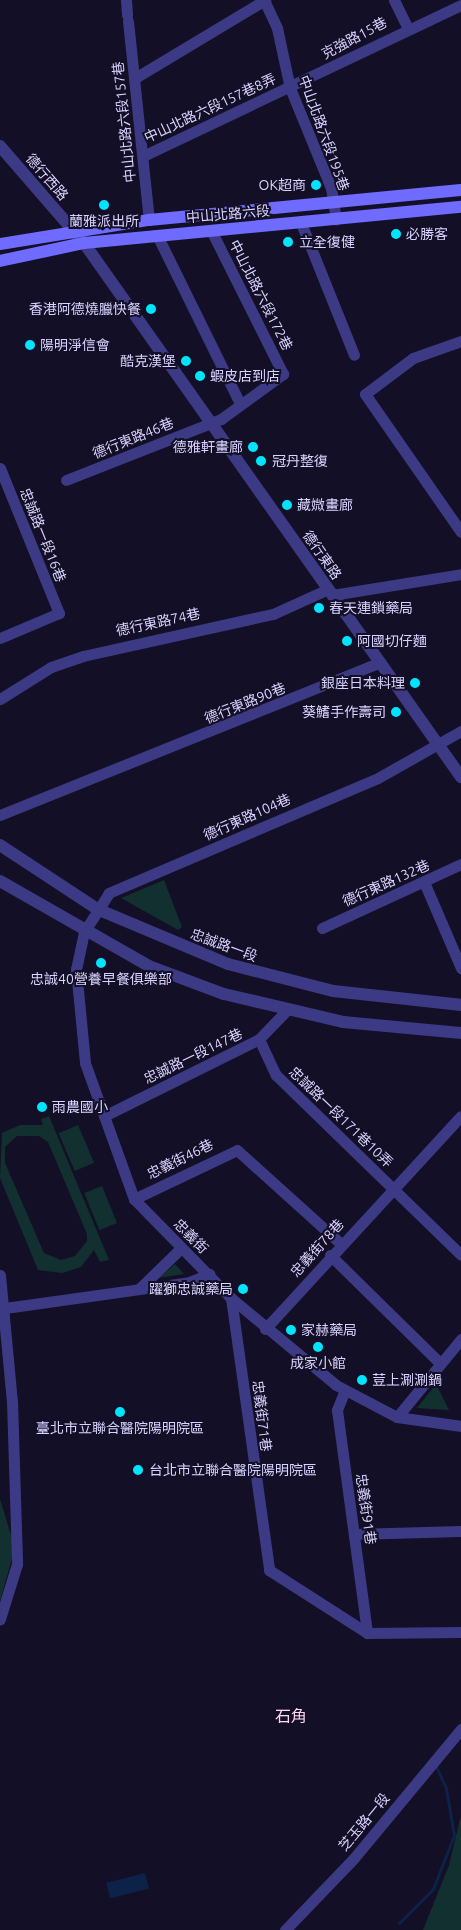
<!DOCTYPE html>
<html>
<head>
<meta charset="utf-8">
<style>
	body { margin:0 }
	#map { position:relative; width:461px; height:1930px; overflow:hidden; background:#130f26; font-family:Ubuntu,"Noto Sans TC",sans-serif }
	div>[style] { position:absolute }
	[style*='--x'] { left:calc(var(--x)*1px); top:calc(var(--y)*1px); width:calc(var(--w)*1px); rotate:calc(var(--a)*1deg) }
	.green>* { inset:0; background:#12302f; transform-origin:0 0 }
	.water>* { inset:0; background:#0c2248; transform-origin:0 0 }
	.stream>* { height:3px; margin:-1.5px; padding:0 1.5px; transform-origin:1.5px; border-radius:1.5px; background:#0c2248 }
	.minor>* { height:11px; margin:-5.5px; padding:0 5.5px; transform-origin:5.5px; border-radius:5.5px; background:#3d3a85 }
	.tertiary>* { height:12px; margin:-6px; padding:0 6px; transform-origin:6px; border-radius:6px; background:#3d3a85 }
	.secondary>* { height:12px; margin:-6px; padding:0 6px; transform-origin:6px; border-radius:6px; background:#6f6bff }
	.dots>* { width:14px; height:14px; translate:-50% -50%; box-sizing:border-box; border:2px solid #130f26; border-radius:50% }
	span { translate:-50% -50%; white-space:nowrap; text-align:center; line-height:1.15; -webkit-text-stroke:4px #130f26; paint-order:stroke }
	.street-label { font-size:14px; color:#d9d4ff }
	.poi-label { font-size:14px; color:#d9d4ff }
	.right { translate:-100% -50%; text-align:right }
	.left { translate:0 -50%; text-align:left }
	.quarter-label { font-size:16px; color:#ffd6f0 }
</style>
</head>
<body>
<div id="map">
	<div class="green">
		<i style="clip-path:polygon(164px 880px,182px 927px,178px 930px,121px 898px)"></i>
		<i style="clip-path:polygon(evenodd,49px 1116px,109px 1260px,100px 1262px,94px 1250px,81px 1267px,62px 1273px,38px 1270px,0 1178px,2px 1133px,20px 1125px,43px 1125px,41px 1119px,49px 1116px,17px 1136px,39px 1136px,48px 1142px,87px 1234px,87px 1241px,75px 1256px,61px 1260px,44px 1253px,5px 1163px,5px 1147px,17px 1136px)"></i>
		<i style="left:78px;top:1125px;width:41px;height:21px;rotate:67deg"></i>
		<i style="left:102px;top:1186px;width:40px;height:19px;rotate:68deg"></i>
		<i style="clip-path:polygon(175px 1264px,184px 1274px,159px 1278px)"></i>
		<i style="clip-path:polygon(436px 1384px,449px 1410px,417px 1408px)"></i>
		<i style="clip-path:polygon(0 1499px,15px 1548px,0 1601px)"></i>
		<i style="clip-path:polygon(461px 1815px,461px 1930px,423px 1930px,449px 1865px)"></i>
	</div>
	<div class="water">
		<i style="left:145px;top:1873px;width:16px;height:40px;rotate:76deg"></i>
	</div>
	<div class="stream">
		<i style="--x:399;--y:1923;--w:48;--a:-45"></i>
		<i style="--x:433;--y:1889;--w:58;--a:-68.7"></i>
		<i style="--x:454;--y:1835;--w:48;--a:-99.7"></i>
		<i style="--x:446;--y:1788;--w:23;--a:-115"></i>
	</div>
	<div class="minor">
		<i style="--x:126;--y:0;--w:15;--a:86"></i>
		<i style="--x:264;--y:0;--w:31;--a:65"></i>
		<i style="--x:277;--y:28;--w:61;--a:77.8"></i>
		<i style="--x:290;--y:88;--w:108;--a:67.7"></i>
		<i style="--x:331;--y:188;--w:32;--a:81"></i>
		<i style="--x:394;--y:0;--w:30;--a:64"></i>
		<i style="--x:128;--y:21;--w:200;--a:84"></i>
		<i style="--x:135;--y:78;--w:152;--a:-31"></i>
		<i style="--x:143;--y:156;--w:352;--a:-25.4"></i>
		<i style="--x:301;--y:223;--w:142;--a:68.1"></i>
		<i style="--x:157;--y:235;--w:188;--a:63.8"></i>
		<i style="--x:461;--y:341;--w:51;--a:160.5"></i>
		<i style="--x:413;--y:358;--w:60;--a:143.1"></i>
		<i style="--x:365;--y:394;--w:168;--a:55.2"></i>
		<i style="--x:0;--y:468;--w:157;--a:67.9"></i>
		<i style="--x:59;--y:613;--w:64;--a:157"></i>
		<i style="--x:66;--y:480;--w:167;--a:-21.5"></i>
		<i style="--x:221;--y:419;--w:77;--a:-36"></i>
		<i style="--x:283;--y:374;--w:161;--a:-116.6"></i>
		<i style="--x:332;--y:595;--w:131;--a:-9.2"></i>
		<i style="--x:0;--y:699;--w:60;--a:-32.1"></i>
		<i style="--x:51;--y:667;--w:34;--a:-19"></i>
		<i style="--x:83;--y:656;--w:195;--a:-12.5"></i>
		<i style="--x:273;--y:614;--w:60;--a:-24.4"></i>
		<i style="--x:461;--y:731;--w:95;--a:150.5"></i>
		<i style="--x:378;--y:778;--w:293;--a:156.9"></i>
		<i style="--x:109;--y:893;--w:46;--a:122.7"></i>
		<i style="--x:84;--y:932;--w:38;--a:102"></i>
		<i style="--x:76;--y:969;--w:94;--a:84.5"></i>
		<i style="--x:85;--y:1063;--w:145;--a:70.2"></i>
		<i style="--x:134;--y:1199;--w:139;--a:45.6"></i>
		<i style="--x:231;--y:1298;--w:136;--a:39.6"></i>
		<i style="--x:336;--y:1385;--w:69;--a:27.7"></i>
		<i style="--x:397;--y:1417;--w:65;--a:8"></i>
		<i style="--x:0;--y:815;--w:410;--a:-21.9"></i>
		<i style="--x:424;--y:882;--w:94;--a:66.7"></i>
		<i style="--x:322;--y:928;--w:153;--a:-24.7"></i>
		<i style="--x:259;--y:1039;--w:40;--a:65"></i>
		<i style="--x:276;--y:1075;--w:258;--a:44.2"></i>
		<i style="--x:104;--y:1116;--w:173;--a:-26.4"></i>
		<i style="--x:259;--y:1039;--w:39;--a:-46"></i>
		<i style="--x:134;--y:1199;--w:114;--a:-25.4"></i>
		<i style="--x:237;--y:1150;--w:139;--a:42.1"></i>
		<i style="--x:330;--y:1255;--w:153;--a:44.5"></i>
		<i style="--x:0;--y:1275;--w:127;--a:84.6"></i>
		<i style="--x:12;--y:1401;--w:163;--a:88.2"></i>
		<i style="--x:17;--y:1564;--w:58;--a:107.2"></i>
		<i style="--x:140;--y:1288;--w:57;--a:-44.3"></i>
		<i style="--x:231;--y:1298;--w:275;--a:82"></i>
		<i style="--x:269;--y:1570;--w:117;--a:32.7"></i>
		<i style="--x:367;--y:1633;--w:94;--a:-0.6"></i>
		<i style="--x:5;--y:1308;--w:186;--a:-8"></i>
		<i style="--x:189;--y:1282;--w:22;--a:-22"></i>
		<i style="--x:265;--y:1329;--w:289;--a:-47.4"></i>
		<i style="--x:345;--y:1390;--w:22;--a:112"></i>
		<i style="--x:337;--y:1410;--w:225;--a:82.3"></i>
		<i style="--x:397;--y:1417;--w:101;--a:-50.6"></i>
		<i style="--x:354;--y:1534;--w:107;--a:-1.6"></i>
		<i style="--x:285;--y:1930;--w:100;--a:-46.2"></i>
		<i style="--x:354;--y:1858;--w:168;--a:-50.3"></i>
	</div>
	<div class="tertiary">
		<i style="--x:0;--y:146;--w:128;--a:49.1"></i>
		<i style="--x:84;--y:243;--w:654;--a:54.78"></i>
		<i style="--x:0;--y:845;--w:116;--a:33.4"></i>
		<i style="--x:97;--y:909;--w:142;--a:22.8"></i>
		<i style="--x:228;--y:964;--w:108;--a:14.4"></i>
		<i style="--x:333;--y:991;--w:129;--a:6.2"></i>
		<i style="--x:0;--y:881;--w:172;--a:29.7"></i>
		<i style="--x:149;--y:966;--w:80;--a:20.5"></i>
		<i style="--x:224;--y:994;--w:122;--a:13.2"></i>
		<i style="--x:343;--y:1022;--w:119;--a:5.3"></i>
	</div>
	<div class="secondary">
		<i style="--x:0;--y:244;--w:151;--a:-9.2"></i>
		<i style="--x:149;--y:220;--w:313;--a:-5.5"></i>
		<i style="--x:0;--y:261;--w:86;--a:-12.1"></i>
		<i style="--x:84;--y:243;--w:379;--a:-5.5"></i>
	</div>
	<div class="dots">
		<i style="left:316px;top:185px;background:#00e5ff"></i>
		<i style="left:104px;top:205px;background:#00e5ff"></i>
		<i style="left:396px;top:234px;background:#00e5ff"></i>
		<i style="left:288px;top:242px;background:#00e5ff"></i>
		<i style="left:151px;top:309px;background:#00e5ff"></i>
		<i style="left:30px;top:345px;background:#00e5ff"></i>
		<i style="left:186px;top:361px;background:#00e5ff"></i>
		<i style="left:200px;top:376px;background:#00e5ff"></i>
		<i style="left:253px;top:447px;background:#00e5ff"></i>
		<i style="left:261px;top:461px;background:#00e5ff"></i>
		<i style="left:287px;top:505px;background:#00e5ff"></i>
		<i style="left:319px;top:608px;background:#00e5ff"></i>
		<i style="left:347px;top:641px;background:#00e5ff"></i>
		<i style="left:415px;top:683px;background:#00e5ff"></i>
		<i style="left:396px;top:712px;background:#00e5ff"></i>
		<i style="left:101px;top:963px;background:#00e5ff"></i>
		<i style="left:42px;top:1107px;background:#00e5ff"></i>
		<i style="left:243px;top:1289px;background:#00e5ff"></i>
		<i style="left:291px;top:1330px;background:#00e5ff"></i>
		<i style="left:318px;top:1347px;background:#00e5ff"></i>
		<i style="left:362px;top:1380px;background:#00e5ff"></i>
		<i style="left:120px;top:1412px;background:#00e5ff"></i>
		<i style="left:138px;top:1470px;background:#00e5ff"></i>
	</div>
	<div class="street-label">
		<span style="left:354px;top:38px;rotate:-28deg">克強路15巷</span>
		<span style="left:210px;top:108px;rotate:-25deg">中山北路六段157巷8弄</span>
		<span style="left:124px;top:122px;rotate:-96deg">中山北路六段157巷</span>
		<span style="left:324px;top:133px;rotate:70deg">中山北路六段195巷</span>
		<span style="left:47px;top:177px;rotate:49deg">德行西路</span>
		<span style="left:228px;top:214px;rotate:-5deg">中山北路六段</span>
		<span style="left:261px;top:295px;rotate:63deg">中山北路六段172巷</span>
		<span style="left:133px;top:438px;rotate:-22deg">德行東路46巷</span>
		<span style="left:43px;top:535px;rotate:68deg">忠誠路一段16巷</span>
		<span style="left:322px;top:555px;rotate:55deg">德行東路</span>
		<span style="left:158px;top:622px;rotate:-12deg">德行東路74巷</span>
		<span style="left:245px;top:703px;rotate:-22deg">德行東路90巷</span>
		<span style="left:247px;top:817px;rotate:-24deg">德行東路104巷</span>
		<span style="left:386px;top:883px;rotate:-24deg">德行東路132巷</span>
		<span style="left:224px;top:945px;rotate:20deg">忠誠路一段</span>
		<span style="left:193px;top:1056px;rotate:-26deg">忠誠路一段147巷</span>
		<span style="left:341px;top:1117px;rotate:44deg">忠誠路一段171巷10弄</span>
		<span style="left:180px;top:1159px;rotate:-26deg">忠義街46巷</span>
		<span style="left:191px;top:1236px;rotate:45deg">忠義街</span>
		<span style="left:317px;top:1248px;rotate:-48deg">忠義街78巷</span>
		<span style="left:262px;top:1416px;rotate:83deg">忠義街71巷</span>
		<span style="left:366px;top:1509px;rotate:82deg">忠義街91巷</span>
		<span style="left:364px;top:1822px;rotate:-50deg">芝玉路一段</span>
	</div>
	<div class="poi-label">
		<span class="right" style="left:306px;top:185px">OK超商</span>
		<span style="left:104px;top:221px">蘭雅派出所</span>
		<span class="left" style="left:406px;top:234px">必勝客</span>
		<span class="left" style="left:299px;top:242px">立全復健</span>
		<span class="right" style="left:141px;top:309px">香港阿德燒臘快餐</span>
		<span class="left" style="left:40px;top:345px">陽明淨信會</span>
		<span class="right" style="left:176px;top:361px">酷克漢堡</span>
		<span class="left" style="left:210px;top:376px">蝦皮店到店</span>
		<span class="right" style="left:243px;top:447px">德雅軒畫廊</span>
		<span class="left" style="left:272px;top:461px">冠丹整復</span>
		<span class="left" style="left:297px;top:505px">藏媺畫廊</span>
		<span class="left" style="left:329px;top:608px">春天連鎖藥局</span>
		<span class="left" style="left:357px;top:641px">阿國切仔麵</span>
		<span class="right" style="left:405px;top:683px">銀座日本料理</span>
		<span class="right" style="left:386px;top:712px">葵鰭手作壽司</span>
		<span style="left:101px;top:979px">忠誠40營養早餐俱樂部</span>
		<span class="left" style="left:52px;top:1107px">雨農國小</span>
		<span class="right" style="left:233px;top:1289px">躍獅忠誠藥局</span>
		<span class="left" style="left:301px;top:1330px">家赫藥局</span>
		<span style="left:318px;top:1363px">成家小館</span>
		<span class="left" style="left:372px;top:1380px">荳上涮涮鍋</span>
		<span style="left:120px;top:1428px">臺北市立聯合醫院陽明院區</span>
		<span class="left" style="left:149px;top:1470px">台北市立聯合醫院陽明院區</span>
	</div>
	<div class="quarter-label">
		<span style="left:291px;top:1716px">石角</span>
	</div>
</div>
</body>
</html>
